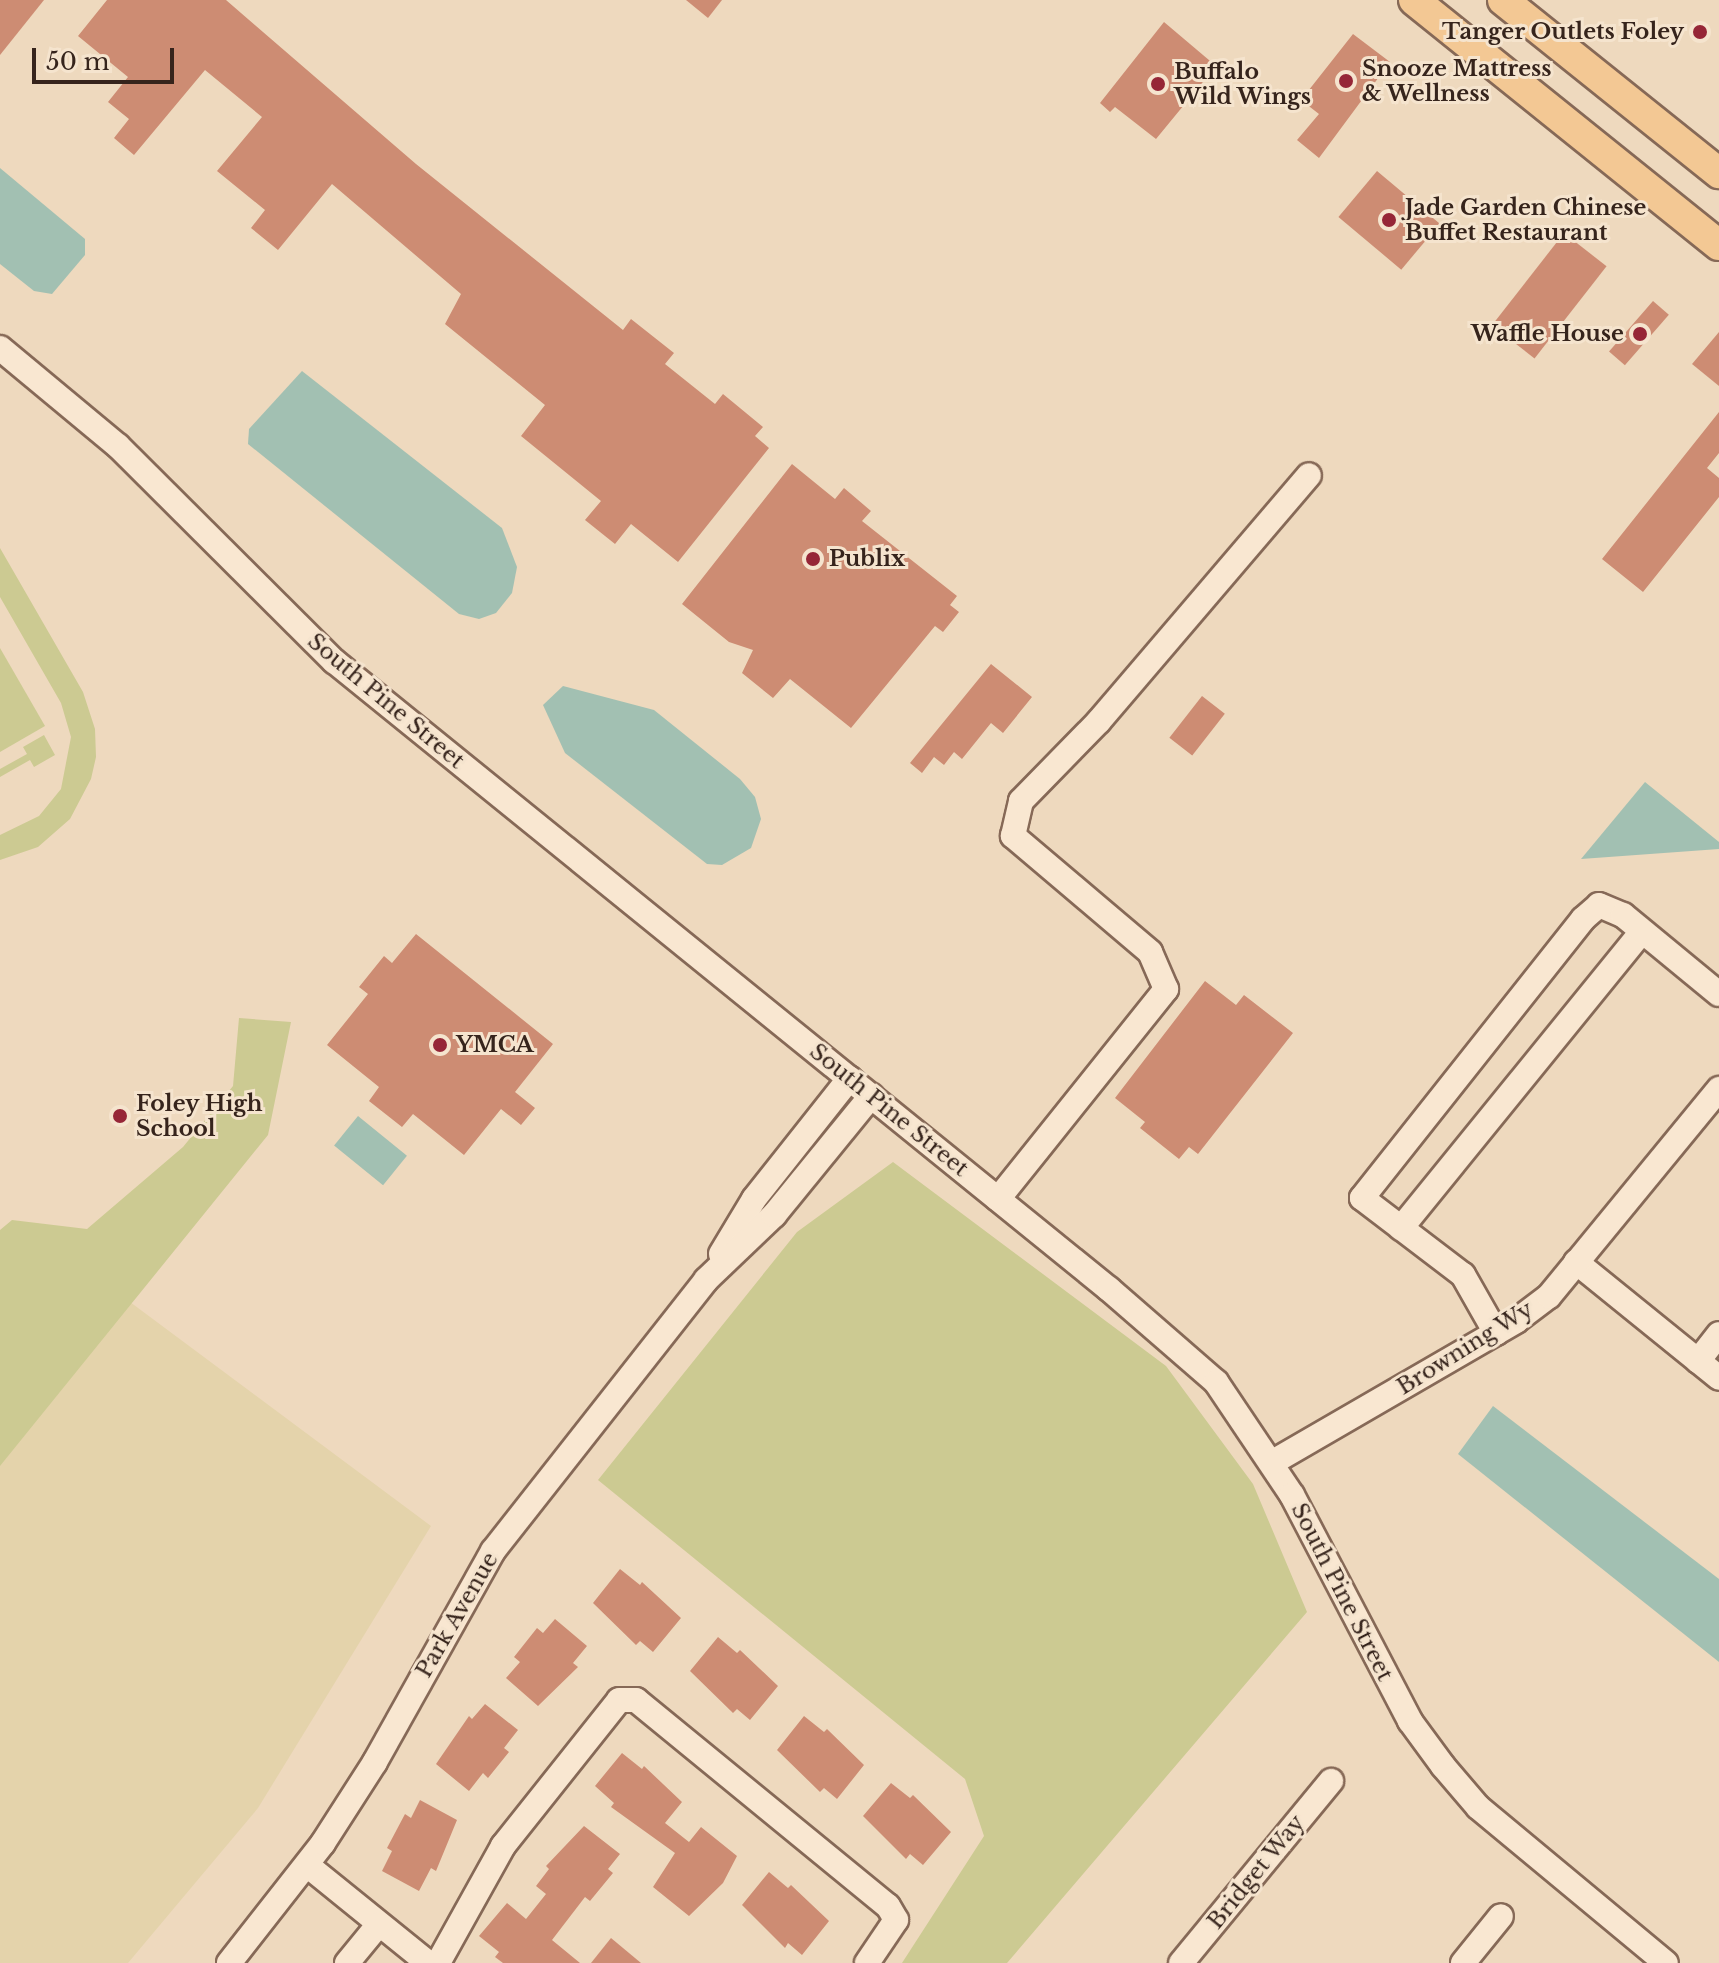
<!DOCTYPE html>
<html>
<head>
<meta charset="utf-8">
<style>
	body { margin:0 }
	#map { position:relative; width:1719px; height:1963px; overflow:hidden; background:#eed9be; font-family:"Libre Baskerville",serif }
	div>[style] { position:absolute }
	[style*='--x'] { left:calc(var(--x)*1px); top:calc(var(--y)*1px); width:calc(var(--w)*1px); rotate:calc(var(--a)*1deg) }
	.farmland>* { inset:0; background:#e4d3ab }
	.green>* { inset:0; background:#ccca92 }
	.water>* { inset:0; background:#a2c0b2; transform-origin:0 0 }
	.building>* { inset:0; background:#cd8c73; transform-origin:0 0 }
	.roads { filter:drop-shadow(2px 0 #866957) drop-shadow(-2px 0 #866957) drop-shadow(0 2px #866957) drop-shadow(0 -2px #866957) }
	.minor>* { height:24px; margin:-12px; padding:0 12px; transform-origin:12px; border-radius:12px; background:#f9e7d1 }
	.major>* { height:30px; margin:-15px; padding:0 15px; transform-origin:15px; border-radius:15px; background:#f3c894 }
	.dots>* { width:22px; height:22px; translate:-50% -50%; box-sizing:border-box; border:4px solid #f5e4ce; border-radius:50% }
	span { translate:-50% -50%; white-space:nowrap; text-align:center; line-height:1.15; -webkit-text-stroke:6px #f5e4ce; paint-order:stroke }
	.poi-label { font-size:22px; color:#36241c; font-weight:700 }
	.right { translate:-100% -50%; text-align:right }
	.left { translate:0 -50%; text-align:left }
	.street-label { font-size:22px; color:#36241c }
	.scale { position:absolute; left:32px; top:48px; width:142px; height:36px; box-sizing:border-box; border:4px solid #36241c; border-top:0; padding-left:10px; font-size:24px; line-height:28px; white-space:nowrap; color:#36241c; -webkit-text-stroke:6px #f5e4ce; paint-order:stroke }
</style>
</head>
<body>
<div id="map">
	<div class="farmland">
		<i style="clip-path:polygon(130px 1302px,431px 1526px,258px 1808px,128px 1963px,0 1963px,0 1464px)"></i>
	</div>
	<div class="green">
		<i style="clip-path:polygon(0 548px,83px 692px,95px 729px,96px 757px,91px 779px,70px 819px,38px 847px,0 860px,0 835px,39px 816px,61px 789px,71px 737px,61px 703px,0 597px)"></i>
		<i style="clip-path:polygon(0 648px,45px 726px,0 752px)"></i>
		<i style="clip-path:polygon(44px 735px,55px 755px,34px 767px,30px 760px,0 777px,0 769px,27px 754px,23px 747px)"></i>
		<i style="clip-path:polygon(239px 1018px,291px 1022px,268px 1135px,0 1466px,0 1230px,12px 1220px,87px 1229px,183px 1147px,233px 1086px)"></i>
		<i style="clip-path:polygon(893px 1162px,1166px 1366px,1253px 1484px,1307px 1612px,1007px 1963px,902px 1963px,984px 1836px,965px 1779px,598px 1480px,797px 1232px)"></i>
	</div>
	<div class="water">
		<i style="clip-path:polygon(0 168px,85px 239px,85px 255px,52px 294px,34px 291px,0 264px)"></i>
		<i style="clip-path:polygon(302px 371px,502px 528px,517px 567px,512px 593px,496px 613px,479px 619px,459px 614px,248px 444px,249px 429px)"></i>
		<i style="clip-path:polygon(563px 686px,654px 710px,740px 779px,755px 797px,761px 819px,751px 848px,722px 865px,707px 864px,565px 753px,543px 705px)"></i>
		<i style="clip-path:polygon(1645px 782px,1719px 842px,1719px 849px,1581px 859px)"></i>
		<i style="left:358px;top:1116px;width:63px;height:38px;rotate:39deg"></i>
		<i style="clip-path:polygon(1493px 1406px,1719px 1579px,1719px 1662px,1458px 1454px)"></i>
	</div>
	<div class="building">
		<i style="clip-path:polygon(0 0,44px 0,0 55px)"></i>
		<i style="clip-path:polygon(107px 0,226px 0,416px 164px,623px 330px,631px 319px,674px 353px,665px 364px,715px 404px,723px 394px,763px 427px,755px 436px,769px 448px,678px 562px,631px 524px,615px 544px,585px 520px,601px 501px,521px 436px,545px 405px,445px 324px,461px 294px,332px 184px,278px 250px,251px 228px,265px 210px,217px 171px,262px 117px,205px 70px,134px 155px,114px 138px,129px 119px,108px 102px,128px 77px,78px 36px)"></i>
		<i style="clip-path:polygon(686px 0,722px 0,708px 18px)"></i>
		<i style="clip-path:polygon(1164px 22px,1216px 66px,1156px 139px,1115px 107px,1110px 112px,1100px 103px)"></i>
		<i style="clip-path:polygon(1353px 34px,1390px 62px,1319px 158px,1297px 140px,1319px 114px,1301px 100px)"></i>
		<i style="left:1377px;top:171px;width:82px;height:60px;rotate:40deg"></i>
		<i style="left:1564px;top:233px;width:54px;height:117px;rotate:38deg"></i>
		<i style="left:1653px;top:301px;width:21px;height:67px;rotate:41deg"></i>
		<i style="clip-path:polygon(1719px 332px,1719px 386px,1692px 364px)"></i>
		<i style="clip-path:polygon(1719px 412px,1719px 453px,1707px 468px,1719px 478px,1719px 497px,1643px 592px,1602px 559px)"></i>
		<i style="clip-path:polygon(792px 464px,835px 499px,844px 488px,871px 511px,862px 521px,957px 596px,950px 605px,959px 612px,943px 632px,935px 626px,851px 728px,790px 679px,773px 698px,742px 673px,753px 650px,729px 642px,682px 604px)"></i>
		<i style="clip-path:polygon(991px 664px,1032px 697px,1003px 733px,991px 723px,962px 759px,954px 752px,944px 765px,934px 757px,922px 773px,910px 763px)"></i>
		<i style="left:1202px;top:696px;width:29px;height:53px;rotate:38deg"></i>
		<i style="clip-path:polygon(416px 934px,553px 1044px,515px 1092px,535px 1108px,521px 1125px,501px 1109px,464px 1155px,413px 1114px,402px 1127px,369px 1101px,379px 1087px,327px 1045px,368px 994px,359px 987px,384px 956px,392px 963px)"></i>
		<i style="clip-path:polygon(1205px 981px,1236px 1005px,1244px 995px,1293px 1033px,1198px 1154px,1189px 1147px,1179px 1159px,1140px 1128px,1145px 1122px,1115px 1098px)"></i>
		<i style="clip-path:polygon(620px 1569px,640px 1585px,642px 1582px,681px 1618px,653px 1652px,640px 1641px,636px 1645px,593px 1603px)"></i>
		<i style="clip-path:polygon(555px 1619px,587px 1646px,573px 1663px,578px 1667px,538px 1706px,506px 1678px,520px 1662px,514px 1657px,537px 1628px,543px 1633px)"></i>
		<i style="clip-path:polygon(718px 1637px,737px 1653px,740px 1650px,778px 1686px,750px 1720px,737px 1709px,733px 1713px,690px 1671px)"></i>
		<i style="clip-path:polygon(485px 1704px,518px 1730px,504px 1748px,509px 1752px,488px 1778px,483px 1773px,469px 1791px,436px 1764px,469px 1716px,472px 1719px)"></i>
		<i style="clip-path:polygon(804px 1716px,824px 1732px,827px 1729px,864px 1765px,837px 1799px,824px 1788px,820px 1792px,777px 1750px)"></i>
		<i style="clip-path:polygon(622px 1753px,642px 1769px,644px 1766px,682px 1802px,665px 1823px,689px 1842px,701px 1827px,737px 1856px,723px 1883px,689px 1916px,653px 1887px,675px 1853px,611px 1807px,614px 1803px,595px 1786px)"></i>
		<i style="clip-path:polygon(891px 1783px,910px 1798px,913px 1795px,951px 1832px,923px 1865px,910px 1854px,906px 1859px,863px 1816px)"></i>
		<i style="clip-path:polygon(420px 1800px,457px 1820px,436px 1871px,431px 1868px,419px 1891px,382px 1871px,392px 1851px,387px 1848px,405px 1814px,411px 1818px)"></i>
		<i style="clip-path:polygon(584px 1826px,620px 1854px,608px 1869px,613px 1873px,590px 1901px,585px 1897px,552px 1940px,580px 1963px,503px 1963px,495px 1957px,499px 1952px,479px 1936px,507px 1903px,526px 1919px,546px 1894px,536px 1886px,549px 1869px,546px 1866px)"></i>
		<i style="clip-path:polygon(769px 1872px,788px 1888px,791px 1885px,829px 1921px,802px 1955px,788px 1943px,785px 1948px,742px 1905px)"></i>
		<i style="clip-path:polygon(611px 1938px,641px 1963px,591px 1963px)"></i>
	</div>
	<div class="roads">
		<div class="minor">
			<i style="--x:0;--y:348;--w:153;--a:39.7"></i>
			<i style="--x:118;--y:446;--w:305;--a:44.9"></i>
			<i style="--x:334;--y:661;--w:998;--a:39.02"></i>
			<i style="--x:1109;--y:1289;--w:142;--a:41"></i>
			<i style="--x:1216;--y:1382;--w:136;--a:56.1"></i>
			<i style="--x:1292;--y:1495;--w:255;--a:62.4"></i>
			<i style="--x:1410;--y:1721;--w:56;--a:53.7"></i>
			<i style="--x:1443;--y:1766;--w:54;--a:49.5"></i>
			<i style="--x:1478;--y:1807;--w:244;--a:39.7"></i>
			<i style="--x:998;--y:1199;--w:269;--a:-51.3"></i>
			<i style="--x:1166;--y:989;--w:40;--a:-113.4"></i>
			<i style="--x:1150;--y:952;--w:180;--a:-139.7"></i>
			<i style="--x:1013;--y:836;--w:36;--a:-77"></i>
			<i style="--x:1021;--y:801;--w:112;--a:-45.7"></i>
			<i style="--x:1099;--y:721;--w:323;--a:-49.5"></i>
			<i style="--x:1401;--y:1228;--w:382;--a:-50.9"></i>
			<i style="--x:721;--y:1254;--w:64;--a:-59"></i>
			<i style="--x:754;--y:1199;--w:154;--a:-51.6"></i>
			<i style="--x:1576;--y:1262;--w:184;--a:39"></i>
			<i style="--x:1496;--y:1333;--w:67;--a:-119.6"></i>
			<i style="--x:1463;--y:1275;--w:127;--a:-142.7"></i>
			<i style="--x:1362;--y:1198;--w:356;--a:-51.6"></i>
			<i style="--x:1583;--y:919;--w:21;--a:-41"></i>
			<i style="--x:1599;--y:905;--w:26;--a:23"></i>
			<i style="--x:1623;--y:915;--w:124;--a:39.5"></i>
			<i style="--x:1698;--y:1361;--w:34;--a:-52"></i>
			<i style="--x:1273;--y:1462;--w:281;--a:-30.1"></i>
			<i style="--x:1516;--y:1321;--w:41;--a:-37.1"></i>
			<i style="--x:1549;--y:1296;--w:268;--a:-50.6"></i>
			<i style="--x:307;--y:1865;--w:156;--a:39"></i>
			<i style="--x:229;--y:1963;--w:152;--a:-51.9"></i>
			<i style="--x:323;--y:1843;--w:96;--a:-57.3"></i>
			<i style="--x:375;--y:1762;--w:242;--a:-60.8"></i>
			<i style="--x:493;--y:1551;--w:345;--a:-51.8"></i>
			<i style="--x:706;--y:1280;--w:94;--a:-43.7"></i>
			<i style="--x:774;--y:1215;--w:154;--a:-50.8"></i>
			<i style="--x:347;--y:1963;--w:50;--a:-50.6"></i>
			<i style="--x:438;--y:1963;--w:134;--a:-60.9"></i>
			<i style="--x:503;--y:1846;--w:186;--a:-51.5"></i>
			<i style="--x:619;--y:1700;--w:17;--a:0"></i>
			<i style="--x:636;--y:1700;--w:325;--a:39.3"></i>
			<i style="--x:888;--y:1906;--w:16;--a:60"></i>
			<i style="--x:896;--y:1920;--w:52;--a:124"></i>
			<i style="--x:1181;--y:1963;--w:236;--a:-50.5"></i>
			<i style="--x:1463;--y:1963;--w:60;--a:-51"></i>
		</div>
		<div class="major">
			<i style="--x:1414;--y:0;--w:391;--a:38.8"></i>
			<i style="--x:1503;--y:0;--w:277;--a:38.7"></i>
		</div>
	</div>
	<div class="dots">
		<i style="left:1700px;top:32px;background:#962637"></i>
		<i style="left:1346px;top:81px;background:#962637"></i>
		<i style="left:1158px;top:84px;background:#962637"></i>
		<i style="left:1389px;top:220px;background:#962637"></i>
		<i style="left:1640px;top:334px;background:#962637"></i>
		<i style="left:813px;top:559px;background:#962637"></i>
		<i style="left:440px;top:1045px;background:#962637"></i>
		<i style="left:120px;top:1116px;background:#962637"></i>
	</div>
	<div class="poi-label">
		<span class="right" style="left:1684px;top:32px">Tanger Outlets Foley</span>
		<span class="left" style="left:1362px;top:81px">Snooze Mattress<br>&amp; Wellness</span>
		<span class="left" style="left:1174px;top:84px">Buffalo<br>Wild Wings</span>
		<span class="left" style="left:1405px;top:220px">Jade Garden Chinese<br>Buffet Restaurant</span>
		<span class="right" style="left:1624px;top:334px">Waffle House</span>
		<span class="left" style="left:829px;top:559px">Publix</span>
		<span class="left" style="left:456px;top:1045px">YMCA</span>
		<span class="left" style="left:136px;top:1116px">Foley High<br>School</span>
	</div>
	<div class="street-label">
		<span style="left:386px;top:701px;rotate:40deg">South Pine Street</span>
		<span style="left:889px;top:1110px;rotate:39deg">South Pine Street</span>
		<span style="left:1465px;top:1348px;rotate:-32deg">Browning Wy</span>
		<span style="left:1342px;top:1592px;rotate:63deg">South Pine Street</span>
		<span style="left:457px;top:1615px;rotate:-60deg">Park Avenue</span>
		<span style="left:1256px;top:1872px;rotate:-51deg">Bridget Way</span>
	</div>
	<div class="scale">50 m</div>
</div>
</body>
</html>
